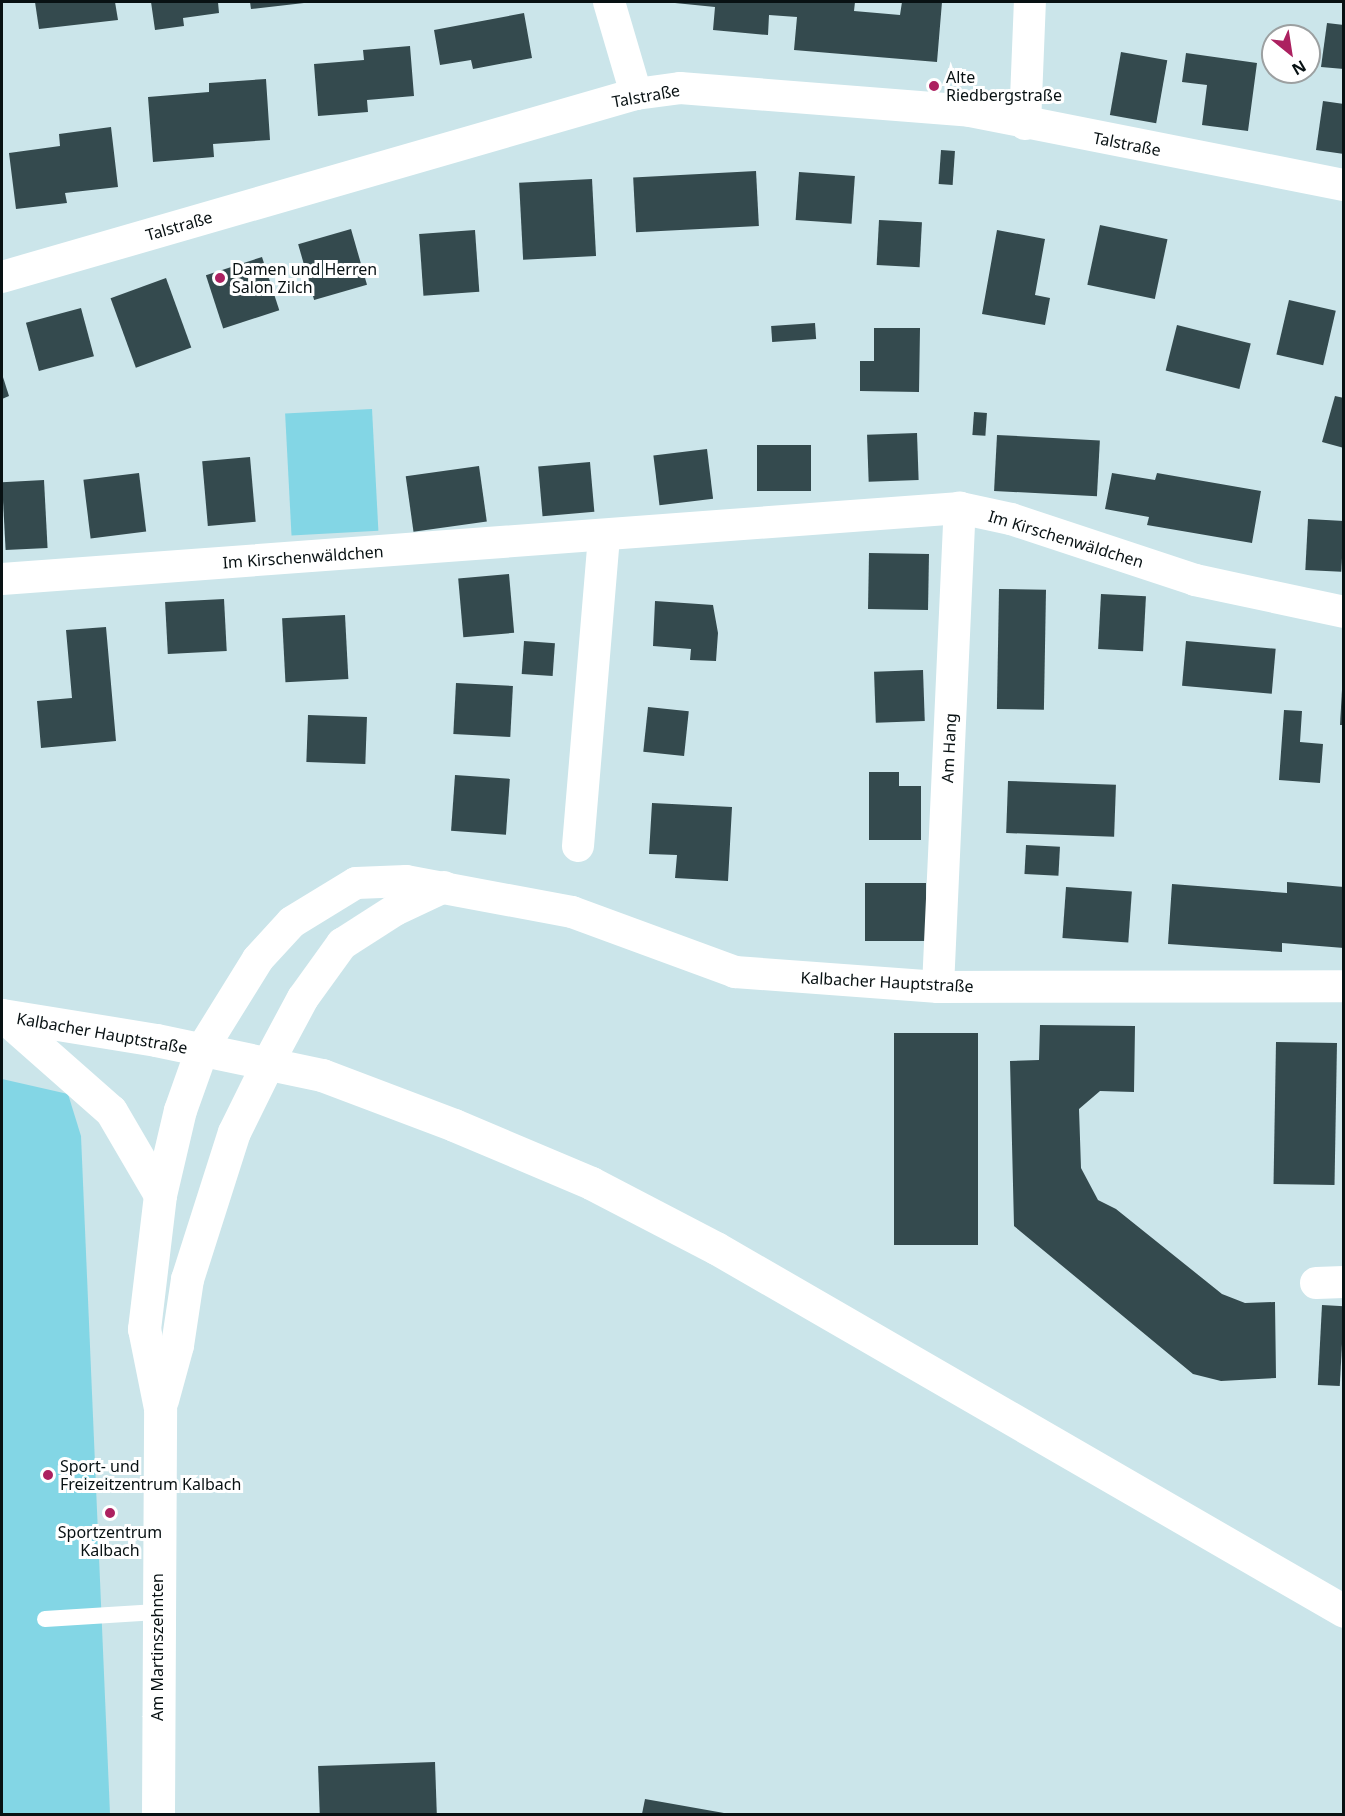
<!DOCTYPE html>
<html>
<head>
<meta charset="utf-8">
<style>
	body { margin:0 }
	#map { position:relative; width:1345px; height:1816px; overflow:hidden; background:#cbe5ea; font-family:"Noto Sans",sans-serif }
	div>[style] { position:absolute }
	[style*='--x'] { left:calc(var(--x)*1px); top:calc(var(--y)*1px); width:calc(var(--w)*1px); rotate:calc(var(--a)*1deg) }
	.green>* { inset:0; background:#83d6e5; transform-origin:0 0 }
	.building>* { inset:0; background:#344a4e; transform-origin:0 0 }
	.lane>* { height:16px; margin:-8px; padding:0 8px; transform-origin:8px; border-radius:8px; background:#fff }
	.street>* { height:32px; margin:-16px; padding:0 16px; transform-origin:16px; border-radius:16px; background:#fff }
	.secondary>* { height:33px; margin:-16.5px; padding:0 16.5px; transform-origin:16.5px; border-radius:16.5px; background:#fff }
	.dots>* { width:16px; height:16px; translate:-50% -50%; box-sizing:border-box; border:3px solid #fff; border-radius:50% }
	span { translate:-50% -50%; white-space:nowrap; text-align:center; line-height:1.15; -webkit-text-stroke:6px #fff; paint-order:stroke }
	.poi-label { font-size:16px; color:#081113 }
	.left { translate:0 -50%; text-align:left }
	.street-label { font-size:16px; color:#081113 }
	.frame { position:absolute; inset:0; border:3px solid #081113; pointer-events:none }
	.north { position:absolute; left:1261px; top:24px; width:60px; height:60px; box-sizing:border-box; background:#fff; border:2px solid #9ca0a1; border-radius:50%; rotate:150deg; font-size:16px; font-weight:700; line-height:24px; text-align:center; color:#081113 }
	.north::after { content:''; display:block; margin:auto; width:21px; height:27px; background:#ac2160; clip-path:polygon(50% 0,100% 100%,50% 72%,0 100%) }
</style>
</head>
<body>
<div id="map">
	<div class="green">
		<i style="left:372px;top:409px;width:122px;height:87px;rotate:87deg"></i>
		<i style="clip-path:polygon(2px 1079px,68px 1094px,81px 1136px,110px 1814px,2px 1814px)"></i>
	</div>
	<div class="building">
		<i style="clip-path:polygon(35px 2px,115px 2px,118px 20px,39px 29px)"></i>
		<i style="clip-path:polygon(151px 2px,218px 2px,219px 13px,183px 18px,184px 26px,155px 30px)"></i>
		<i style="clip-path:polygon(250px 2px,304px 2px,304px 3px,251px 9px)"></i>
		<i style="clip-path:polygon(665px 2px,855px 2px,854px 11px,900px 15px,902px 2px,942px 2px,937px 62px,794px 50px,797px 17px,769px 15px,768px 35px,713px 30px,715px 7px)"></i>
		<i style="clip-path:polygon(524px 13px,532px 58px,473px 69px,471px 60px,440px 65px,434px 30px)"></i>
		<i style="clip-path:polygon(1327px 23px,1344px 25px,1344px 69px,1321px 67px)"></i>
		<i style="clip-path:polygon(410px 46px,414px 96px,367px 100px,368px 112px,318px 116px,314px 64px,364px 60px,363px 50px)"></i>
		<i style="left:1121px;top:52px;width:47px;height:64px;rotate:10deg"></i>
		<i style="clip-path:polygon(1186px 53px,1257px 63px,1248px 131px,1202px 125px,1207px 85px,1182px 82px)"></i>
		<i style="clip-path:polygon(266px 79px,270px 140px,213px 144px,214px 157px,153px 162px,148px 97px,209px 92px,209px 83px)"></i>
		<i style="clip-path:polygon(1323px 101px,1344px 104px,1344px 154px,1316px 150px)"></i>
		<i style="clip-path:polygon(111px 127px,118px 187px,65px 193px,67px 203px,16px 209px,9px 153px,60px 146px,59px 134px)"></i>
		<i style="left:941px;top:150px;width:14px;height:34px;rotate:4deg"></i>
		<i style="left:756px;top:171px;width:55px;height:123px;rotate:87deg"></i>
		<i style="left:799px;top:172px;width:56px;height:48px;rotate:4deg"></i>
		<i style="left:592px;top:179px;width:77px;height:73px;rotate:87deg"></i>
		<i style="left:879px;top:220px;width:43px;height:45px;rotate:3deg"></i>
		<i style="left:1100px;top:225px;width:69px;height:61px;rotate:12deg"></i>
		<i style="left:351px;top:229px;width:58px;height:55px;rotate:74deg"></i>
		<i style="left:475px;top:230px;width:62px;height:56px;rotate:86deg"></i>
		<i style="clip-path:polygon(997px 230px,1045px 239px,1035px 295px,1050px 298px,1045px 325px,982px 314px)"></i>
		<i style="left:262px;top:257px;width:56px;height:59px;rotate:72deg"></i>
		<i style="left:166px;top:278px;width:74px;height:59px;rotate:70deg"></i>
		<i style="left:1289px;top:300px;width:48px;height:56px;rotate:13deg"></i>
		<i style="left:81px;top:308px;width:50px;height:57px;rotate:75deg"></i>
		<i style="left:815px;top:323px;width:16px;height:44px;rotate:86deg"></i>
		<i style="left:1177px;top:325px;width:76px;height:47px;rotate:14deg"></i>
		<i style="clip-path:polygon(874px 328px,920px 328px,919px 392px,860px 391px,860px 361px,874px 361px)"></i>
		<i style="clip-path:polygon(2px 374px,9px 396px,2px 399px)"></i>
		<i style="clip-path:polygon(1335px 396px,1344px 398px,1344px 448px,1322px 442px)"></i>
		<i style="left:974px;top:412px;width:13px;height:23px;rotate:4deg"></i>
		<i style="left:917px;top:433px;width:47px;height:50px;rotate:88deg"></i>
		<i style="left:997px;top:435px;width:103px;height:56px;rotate:3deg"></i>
		<i style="left:811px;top:445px;width:46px;height:54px;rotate:90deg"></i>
		<i style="left:707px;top:449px;width:50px;height:54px;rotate:83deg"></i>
		<i style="left:250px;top:457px;width:65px;height:48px;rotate:85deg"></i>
		<i style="left:590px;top:462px;width:50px;height:52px;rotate:85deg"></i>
		<i style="left:479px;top:466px;width:56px;height:74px;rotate:82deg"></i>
		<i style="left:139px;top:473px;width:59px;height:56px;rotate:83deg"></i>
		<i style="clip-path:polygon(1112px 473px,1155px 480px,1157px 473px,1261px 491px,1252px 543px,1147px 525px,1149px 517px,1105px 509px)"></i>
		<i style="left:44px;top:480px;width:68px;height:42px;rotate:87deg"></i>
		<i style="left:1308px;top:519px;width:36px;height:51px;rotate:3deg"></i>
		<i style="left:869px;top:553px;width:60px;height:56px;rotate:1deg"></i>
		<i style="left:509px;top:574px;width:59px;height:51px;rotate:85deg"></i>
		<i style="left:999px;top:589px;width:47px;height:120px;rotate:1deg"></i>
		<i style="left:1101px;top:594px;width:45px;height:55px;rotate:3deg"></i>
		<i style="left:224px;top:599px;width:52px;height:59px;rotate:87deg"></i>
		<i style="clip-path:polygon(655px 601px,713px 605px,718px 633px,716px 661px,690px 660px,691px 649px,653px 646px)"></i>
		<i style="left:345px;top:615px;width:64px;height:63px;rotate:87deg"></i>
		<i style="clip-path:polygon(106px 627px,116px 741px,41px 748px,37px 701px,72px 698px,66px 630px)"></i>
		<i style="left:524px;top:641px;width:31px;height:33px;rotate:4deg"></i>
		<i style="left:1186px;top:641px;width:90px;height:45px;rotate:5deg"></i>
		<i style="left:923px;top:670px;width:51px;height:49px;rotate:88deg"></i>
		<i style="left:456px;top:683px;width:57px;height:51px;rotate:3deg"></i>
		<i style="clip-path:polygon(1342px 690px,1344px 690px,1344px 725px,1340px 725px)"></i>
		<i style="left:648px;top:707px;width:41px;height:45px;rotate:6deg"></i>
		<i style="clip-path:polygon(1284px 710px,1302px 711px,1300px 742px,1323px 744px,1320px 783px,1279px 780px)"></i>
		<i style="left:308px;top:715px;width:59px;height:47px;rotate:2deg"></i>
		<i style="clip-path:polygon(869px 772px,899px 772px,899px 786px,921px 786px,921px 840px,869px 840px)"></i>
		<i style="left:455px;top:775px;width:55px;height:56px;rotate:4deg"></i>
		<i style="left:1008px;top:781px;width:108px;height:52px;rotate:2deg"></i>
		<i style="clip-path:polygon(652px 803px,732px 807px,728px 881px,675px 878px,677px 855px,649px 854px)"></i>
		<i style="left:1026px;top:845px;width:34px;height:29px;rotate:3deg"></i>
		<i style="clip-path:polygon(1287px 882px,1344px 887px,1344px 948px,1282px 943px,1282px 952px,1168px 944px,1172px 884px,1287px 893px)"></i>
		<i style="left:865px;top:883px;width:61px;height:58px"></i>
		<i style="left:1066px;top:887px;width:66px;height:51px;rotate:4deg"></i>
		<i style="clip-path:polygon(1040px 1025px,1135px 1026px,1134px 1092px,1100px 1091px,1079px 1109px,1081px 1168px,1098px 1200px,1116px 1209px,1222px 1294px,1245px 1303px,1275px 1302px,1276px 1378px,1221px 1381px,1193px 1374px,1014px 1226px,1010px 1061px,1039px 1060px)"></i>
		<i style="left:978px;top:1033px;width:212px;height:84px;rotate:90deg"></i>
		<i style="left:1276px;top:1042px;width:61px;height:142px;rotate:1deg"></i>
		<i style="left:1322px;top:1305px;width:22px;height:80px;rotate:3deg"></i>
		<i style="left:435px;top:1762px;width:52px;height:117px;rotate:88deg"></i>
		<i style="clip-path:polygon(645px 1799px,724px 1813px,724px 1814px,642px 1814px)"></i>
	</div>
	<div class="lane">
		<i style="--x:45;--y:1619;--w:112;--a:-3.6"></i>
	</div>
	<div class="street">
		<i style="--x:609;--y:2;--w:96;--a:73.6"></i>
		<i style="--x:1025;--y:124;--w:122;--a:-87.7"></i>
		<i style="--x:2;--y:277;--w:660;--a:-16.1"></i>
		<i style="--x:636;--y:94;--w:44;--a:-7.8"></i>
		<i style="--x:680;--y:88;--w:291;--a:4.5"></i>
		<i style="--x:970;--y:111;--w:381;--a:11.2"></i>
		<i style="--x:2;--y:579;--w:961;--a:-4.24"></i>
		<i style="--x:960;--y:508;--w:52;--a:12.2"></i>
		<i style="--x:1011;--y:519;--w:194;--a:18.3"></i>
		<i style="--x:1195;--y:580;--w:152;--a:12.1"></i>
		<i style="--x:578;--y:846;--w:312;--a:-85.2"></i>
		<i style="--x:938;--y:987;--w:480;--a:-87.4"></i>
		<i style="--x:201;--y:1051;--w:108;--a:-58.2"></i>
		<i style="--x:258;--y:959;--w:50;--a:-47.4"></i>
		<i style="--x:292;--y:922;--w:75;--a:-31.4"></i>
		<i style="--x:356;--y:883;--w:50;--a:-2.3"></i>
		<i style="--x:406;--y:881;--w:169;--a:10.6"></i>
		<i style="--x:572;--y:912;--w:174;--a:20.2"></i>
		<i style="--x:735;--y:972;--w:204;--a:4.2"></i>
		<i style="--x:938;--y:987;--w:406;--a:-0.1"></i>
		<i style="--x:267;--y:1065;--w:76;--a:-61.8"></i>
		<i style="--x:303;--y:998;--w:67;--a:-54.2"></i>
		<i style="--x:342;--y:944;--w:63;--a:-32.7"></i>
		<i style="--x:395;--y:910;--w:54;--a:-25.1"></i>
		<i style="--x:1316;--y:1283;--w:28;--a:-2"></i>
	</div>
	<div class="secondary">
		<i style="--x:2;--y:1015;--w:156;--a:9.2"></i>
		<i style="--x:156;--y:1040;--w:170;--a:11.9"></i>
		<i style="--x:322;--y:1075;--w:141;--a:20.7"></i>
		<i style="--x:454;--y:1125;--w:149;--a:22.9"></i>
		<i style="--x:591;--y:1183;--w:141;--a:27.5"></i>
		<i style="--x:716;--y:1248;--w:725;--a:30.03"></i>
		<i style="--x:2;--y:1015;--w:145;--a:41.4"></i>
		<i style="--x:111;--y:1111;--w:97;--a:59.7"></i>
		<i style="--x:162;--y:1400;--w:57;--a:-74.7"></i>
		<i style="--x:177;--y:1345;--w:67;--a:-81.4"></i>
		<i style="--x:187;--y:1279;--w:154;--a:-72.3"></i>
		<i style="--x:234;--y:1132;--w:75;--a:-63.8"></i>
		<i style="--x:158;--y:1814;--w:406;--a:-89.7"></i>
		<i style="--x:160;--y:1408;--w:81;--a:-101.4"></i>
		<i style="--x:144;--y:1329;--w:135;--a:-83.2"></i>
		<i style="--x:160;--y:1195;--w:87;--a:-76.8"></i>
		<i style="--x:180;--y:1110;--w:63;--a:-70.4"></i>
	</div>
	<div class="dots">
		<i style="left:934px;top:86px;background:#ac2160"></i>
		<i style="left:220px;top:278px;background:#ac2160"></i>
		<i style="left:48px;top:1475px;background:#ac2160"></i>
		<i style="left:110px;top:1513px;background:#ac2160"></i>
	</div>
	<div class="poi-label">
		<span class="left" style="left:946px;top:86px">Alte<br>Riedbergstraße</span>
		<span class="left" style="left:232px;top:278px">Damen und Herren<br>Salon Zilch</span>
		<span class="left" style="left:60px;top:1475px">Sport- und<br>Freizeitzentrum Kalbach</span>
		<span style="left:110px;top:1541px">Sportzentrum<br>Kalbach</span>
	</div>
	<div class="street-label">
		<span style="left:646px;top:96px;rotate:-10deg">Talstraße</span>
		<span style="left:1127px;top:144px;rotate:11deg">Talstraße</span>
		<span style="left:179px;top:226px;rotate:-16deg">Talstraße</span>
		<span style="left:1066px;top:539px;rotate:17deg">Im Kirschenwäldchen</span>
		<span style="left:303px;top:557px;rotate:-4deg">Im Kirschenwäldchen</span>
		<span style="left:949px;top:748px;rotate:-87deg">Am Hang</span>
		<span style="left:887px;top:982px;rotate:3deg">Kalbacher Hauptstraße</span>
		<span style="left:102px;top:1033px;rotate:10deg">Kalbacher Hauptstraße</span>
		<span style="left:157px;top:1647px;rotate:-90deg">Am Martinszehnten</span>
	</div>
	<div class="frame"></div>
	<div class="north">N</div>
</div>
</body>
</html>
